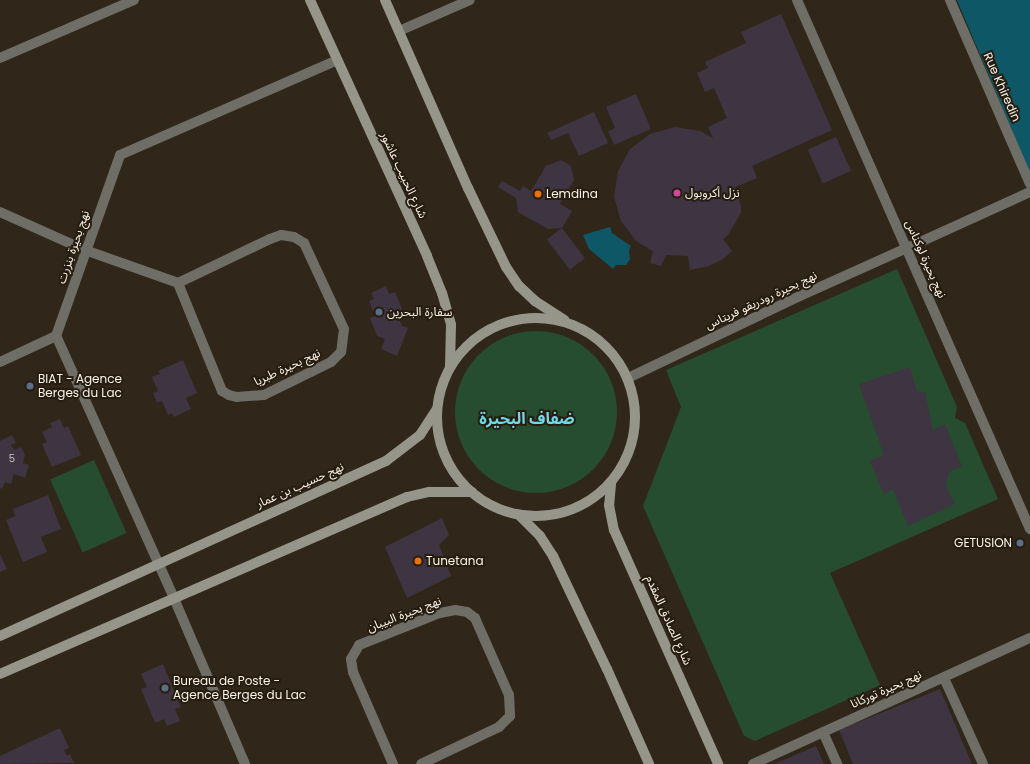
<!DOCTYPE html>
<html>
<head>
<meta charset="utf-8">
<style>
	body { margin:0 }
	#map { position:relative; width:1030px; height:764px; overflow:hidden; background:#30271a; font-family:Poppins,"Noto Sans Arabic",sans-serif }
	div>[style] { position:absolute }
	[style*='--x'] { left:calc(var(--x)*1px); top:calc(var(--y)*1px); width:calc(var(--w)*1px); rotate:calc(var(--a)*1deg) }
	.green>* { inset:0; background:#274d30; transform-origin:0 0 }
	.round { border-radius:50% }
	.water>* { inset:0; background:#0e5766 }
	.building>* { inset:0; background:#3f3441; transform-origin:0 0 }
	.pedestrian>* { height:10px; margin:-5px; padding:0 5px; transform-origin:5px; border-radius:5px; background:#6e6e66 }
	.minor>* { height:10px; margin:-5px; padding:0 5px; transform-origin:5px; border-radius:5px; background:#6e6e66 }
	.secondary>* { height:10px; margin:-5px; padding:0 5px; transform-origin:5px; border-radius:5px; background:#959689 }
	.secondary>.ring { margin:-5px; padding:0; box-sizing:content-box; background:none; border:10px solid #959689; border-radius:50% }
	.dots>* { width:11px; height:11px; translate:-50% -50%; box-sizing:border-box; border:2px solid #261d10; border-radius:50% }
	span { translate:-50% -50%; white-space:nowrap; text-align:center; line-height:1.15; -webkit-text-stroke:4px #261d10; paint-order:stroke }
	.number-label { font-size:10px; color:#cbc3c0 }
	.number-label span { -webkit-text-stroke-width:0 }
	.street-label { font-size:12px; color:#faf3ea }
	.poi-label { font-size:12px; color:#faf3ea }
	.left { translate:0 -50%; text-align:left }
	.right { translate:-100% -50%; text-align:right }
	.district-label { font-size:16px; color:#6fd9e8; font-weight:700 }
</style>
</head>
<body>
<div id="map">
	<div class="green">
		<i style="clip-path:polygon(897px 269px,957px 407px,955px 418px,965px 423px,998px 499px,830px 573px,880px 685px,755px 741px,744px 736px,643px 506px,681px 407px,666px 370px)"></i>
		<i class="round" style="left:455px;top:331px;width:162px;height:162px"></i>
		<i style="left:94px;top:460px;width:80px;height:48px;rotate:66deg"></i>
	</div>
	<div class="water">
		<i style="clip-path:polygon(957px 0,1030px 0,1030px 173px)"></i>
		<i style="clip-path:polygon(610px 227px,612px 233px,631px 246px,629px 250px,630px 259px,626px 265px,616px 265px,613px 269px,589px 249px,583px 235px)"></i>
	</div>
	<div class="building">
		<i style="clip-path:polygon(781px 14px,832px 130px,752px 166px,757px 178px,735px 187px,741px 206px,741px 213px,728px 235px,723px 239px,732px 251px,723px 259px,709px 266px,690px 270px,688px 256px,666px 255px,661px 266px,650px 263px,653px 251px,636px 241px,621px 221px,614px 197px,618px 171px,630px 149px,650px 134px,675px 127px,700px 131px,713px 138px,708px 127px,727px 118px,714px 88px,705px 92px,697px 73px,708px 68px,705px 62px,746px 43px,741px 32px)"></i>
		<i style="clip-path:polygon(636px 94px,651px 129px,614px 145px,608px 131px,615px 128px,606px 107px)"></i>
		<i style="clip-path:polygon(594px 112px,608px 143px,579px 156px,568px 133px,551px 140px,547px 133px)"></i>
		<i style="left:836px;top:137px;width:37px;height:31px;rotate:66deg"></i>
		<i style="clip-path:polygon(561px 160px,571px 166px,574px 180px,560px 204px,572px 211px,562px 228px,548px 229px,518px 212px,516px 198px,498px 187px,502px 181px,520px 191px,523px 186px,531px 191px,546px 166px)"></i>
		<i style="left:562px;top:228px;width:38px;height:19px;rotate:53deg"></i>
		<i style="clip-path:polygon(386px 286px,389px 294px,395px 292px,405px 316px,399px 319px,402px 326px,408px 328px,397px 356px,381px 349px,385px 339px,377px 336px,370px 318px,375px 316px,369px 301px,374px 299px,371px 293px)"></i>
		<i style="clip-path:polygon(183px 360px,197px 393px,186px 398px,191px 409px,174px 417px,172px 413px,168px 415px,162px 401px,157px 403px,153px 393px,158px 391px,152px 377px,160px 374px,158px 371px)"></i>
		<i style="clip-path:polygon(910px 367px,917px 391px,925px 392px,933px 430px,945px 424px,962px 466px,949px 472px,946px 486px,955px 504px,908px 526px,893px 489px,884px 494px,870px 461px,884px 455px,859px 384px)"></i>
		<i style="clip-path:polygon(60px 419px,64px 428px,68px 426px,81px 455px,52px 467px,42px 444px,47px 442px,42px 432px,52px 427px,50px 423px)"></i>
		<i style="clip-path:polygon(12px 435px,16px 443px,11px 445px,14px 450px,21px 447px,25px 455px,23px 463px,29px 465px,25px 478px,14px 474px,11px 484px,5px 482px,2px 489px,0 488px,0 441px)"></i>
		<i style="clip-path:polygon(48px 495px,61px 529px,41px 537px,47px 552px,23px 562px,6px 520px,15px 516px,13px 509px)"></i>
		<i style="clip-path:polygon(442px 518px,449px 535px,439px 545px,451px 576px,407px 598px,385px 547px)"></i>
		<i style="clip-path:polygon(0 554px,7px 569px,0 572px)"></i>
		<i style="clip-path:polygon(163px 664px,181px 707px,175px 709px,180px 721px,167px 726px,164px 719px,155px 723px,141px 689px,147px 687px,141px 674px)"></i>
		<i style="clip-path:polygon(940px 689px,972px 764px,853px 764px,839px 730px)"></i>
		<i style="clip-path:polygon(60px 728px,69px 748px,64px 750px,67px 756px,70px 754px,74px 763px,0 764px,0 756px)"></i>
		<i style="clip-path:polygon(816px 746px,824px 764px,774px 764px)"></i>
	</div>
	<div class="pedestrian">
		<i style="--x:950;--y:0;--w:201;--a:66.5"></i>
		<i style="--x:0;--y:58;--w:146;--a:-23.4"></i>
		<i style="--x:907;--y:248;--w:135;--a:-24.5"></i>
		<i style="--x:944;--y:678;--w:94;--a:65.6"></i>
		<i style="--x:823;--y:732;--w:35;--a:66"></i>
	</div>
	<div class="minor">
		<i style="--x:797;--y:0;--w:578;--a:66.23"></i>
		<i style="--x:399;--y:31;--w:77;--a:-23.6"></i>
		<i style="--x:0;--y:212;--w:93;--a:24.1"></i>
		<i style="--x:85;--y:250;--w:99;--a:19.5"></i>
		<i style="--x:178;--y:283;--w:102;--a:-25.6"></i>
		<i style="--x:270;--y:239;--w:12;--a:-20"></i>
		<i style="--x:281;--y:235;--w:13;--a:9"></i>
		<i style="--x:294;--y:237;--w:12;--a:31"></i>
		<i style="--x:304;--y:243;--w:95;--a:65.1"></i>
		<i style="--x:344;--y:329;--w:23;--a:97"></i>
		<i style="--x:341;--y:352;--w:14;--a:135"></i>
		<i style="--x:331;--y:362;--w:75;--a:153.8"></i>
		<i style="--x:264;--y:395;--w:27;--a:176"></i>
		<i style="--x:237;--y:397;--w:8;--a:-166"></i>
		<i style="--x:229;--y:395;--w:8;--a:-150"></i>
		<i style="--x:222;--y:391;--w:117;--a:-112.2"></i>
		<i style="--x:0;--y:362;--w:62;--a:-24.9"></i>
		<i style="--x:628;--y:378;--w:191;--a:-25.5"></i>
		<i style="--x:800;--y:296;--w:117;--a:-24.2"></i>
		<i style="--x:245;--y:764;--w:181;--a:-113.2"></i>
		<i style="--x:174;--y:598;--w:287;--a:-114.2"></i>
		<i style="--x:56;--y:336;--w:192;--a:-70.5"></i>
		<i style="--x:120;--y:155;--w:237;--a:-23.6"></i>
		<i style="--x:393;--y:764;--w:100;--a:-113.5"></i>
		<i style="--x:353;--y:672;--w:13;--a:-99"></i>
		<i style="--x:351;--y:659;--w:16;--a:-60"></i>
		<i style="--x:359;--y:645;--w:87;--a:-21.6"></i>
		<i style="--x:440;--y:613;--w:15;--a:-11"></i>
		<i style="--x:455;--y:610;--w:12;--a:9"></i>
		<i style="--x:467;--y:612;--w:10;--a:37"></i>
		<i style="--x:475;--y:618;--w:84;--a:66.2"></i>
		<i style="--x:509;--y:695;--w:21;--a:87"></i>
		<i style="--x:510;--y:716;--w:16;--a:135"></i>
		<i style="--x:499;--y:727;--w:86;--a:154.6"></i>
		<i style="--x:753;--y:764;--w:304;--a:-24.5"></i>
	</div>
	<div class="secondary">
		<i style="--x:310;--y:0;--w:281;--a:65.4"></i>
		<i style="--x:427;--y:256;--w:40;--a:68"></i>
		<i style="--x:442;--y:293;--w:33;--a:74"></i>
		<i style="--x:451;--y:325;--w:42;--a:91.4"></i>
		<i style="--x:385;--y:0;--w:206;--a:66.2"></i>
		<i style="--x:468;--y:188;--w:88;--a:64.3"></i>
		<i style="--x:506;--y:267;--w:23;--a:56"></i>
		<i style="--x:519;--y:286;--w:22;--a:43"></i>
		<i style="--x:535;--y:301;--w:35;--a:33"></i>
		<i class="ring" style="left:437px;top:318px;width:188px;height:188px"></i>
		<i style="--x:611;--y:484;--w:21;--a:95"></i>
		<i style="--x:609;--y:505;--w:25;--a:79"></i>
		<i style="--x:614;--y:530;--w:256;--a:66"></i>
		<i style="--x:520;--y:516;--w:28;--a:45"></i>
		<i style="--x:540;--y:536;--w:24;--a:57"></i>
		<i style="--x:553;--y:556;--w:125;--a:64.5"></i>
		<i style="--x:607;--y:669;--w:104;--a:66.1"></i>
		<i style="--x:0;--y:636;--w:424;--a:-24.4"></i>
		<i style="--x:386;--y:461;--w:43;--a:-37.4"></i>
		<i style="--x:420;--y:435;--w:31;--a:-57"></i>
		<i style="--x:0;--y:674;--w:444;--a:-23.5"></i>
		<i style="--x:407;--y:497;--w:23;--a:-13"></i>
		<i style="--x:429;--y:492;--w:43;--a:0"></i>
	</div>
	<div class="dots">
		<i style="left:677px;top:193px;background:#d1479c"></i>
		<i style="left:538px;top:194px;background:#e8710a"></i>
		<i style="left:379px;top:312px;background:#5c6f8a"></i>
		<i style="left:30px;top:386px;background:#5c6f8a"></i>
		<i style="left:1020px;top:543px;background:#5c6f8a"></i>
		<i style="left:418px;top:561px;background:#e8710a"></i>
		<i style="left:165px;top:688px;background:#5c6f8a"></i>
	</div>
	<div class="number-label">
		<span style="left:12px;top:459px">5</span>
	</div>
	<div class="street-label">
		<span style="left:1002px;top:87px;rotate:66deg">Rue Khiredin</span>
		<span style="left:404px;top:175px;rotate:65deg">شارع الحبيب عاشور</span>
		<span style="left:73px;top:247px;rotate:-71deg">نهج بحيرة بنزرت</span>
		<span style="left:926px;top:259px;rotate:66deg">نهج بحيرة لوكناس</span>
		<span style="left:761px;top:300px;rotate:-25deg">نهج بحيرة رودريقو فريتاس</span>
		<span style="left:287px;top:367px;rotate:-25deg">نهج بحيرة طبريا</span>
		<span style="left:300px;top:485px;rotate:-24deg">نهج حسيب بن عمار</span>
		<span style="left:404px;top:614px;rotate:-21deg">نهج بحيرة البيبان</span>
		<span style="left:669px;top:620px;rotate:66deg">شارع الصادق المقدم</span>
		<span style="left:886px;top:689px;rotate:-24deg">نهج بحيرة توركانا</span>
	</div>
	<div class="poi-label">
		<span class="left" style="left:685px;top:193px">نزل أكروبول</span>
		<span class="left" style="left:546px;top:194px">Lemdina</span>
		<span class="left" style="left:387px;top:312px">سفارة البحرين</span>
		<span class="left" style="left:38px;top:386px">BIAT - Agence<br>Berges du Lac</span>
		<span class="right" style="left:1012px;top:543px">GETUSION</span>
		<span class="left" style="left:426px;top:561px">Tunetana</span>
		<span class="left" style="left:173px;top:688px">Bureau de Poste -<br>Agence Berges du Lac</span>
	</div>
	<div class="district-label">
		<span style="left:527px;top:419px">ضفاف البحيرة</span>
	</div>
</div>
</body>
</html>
